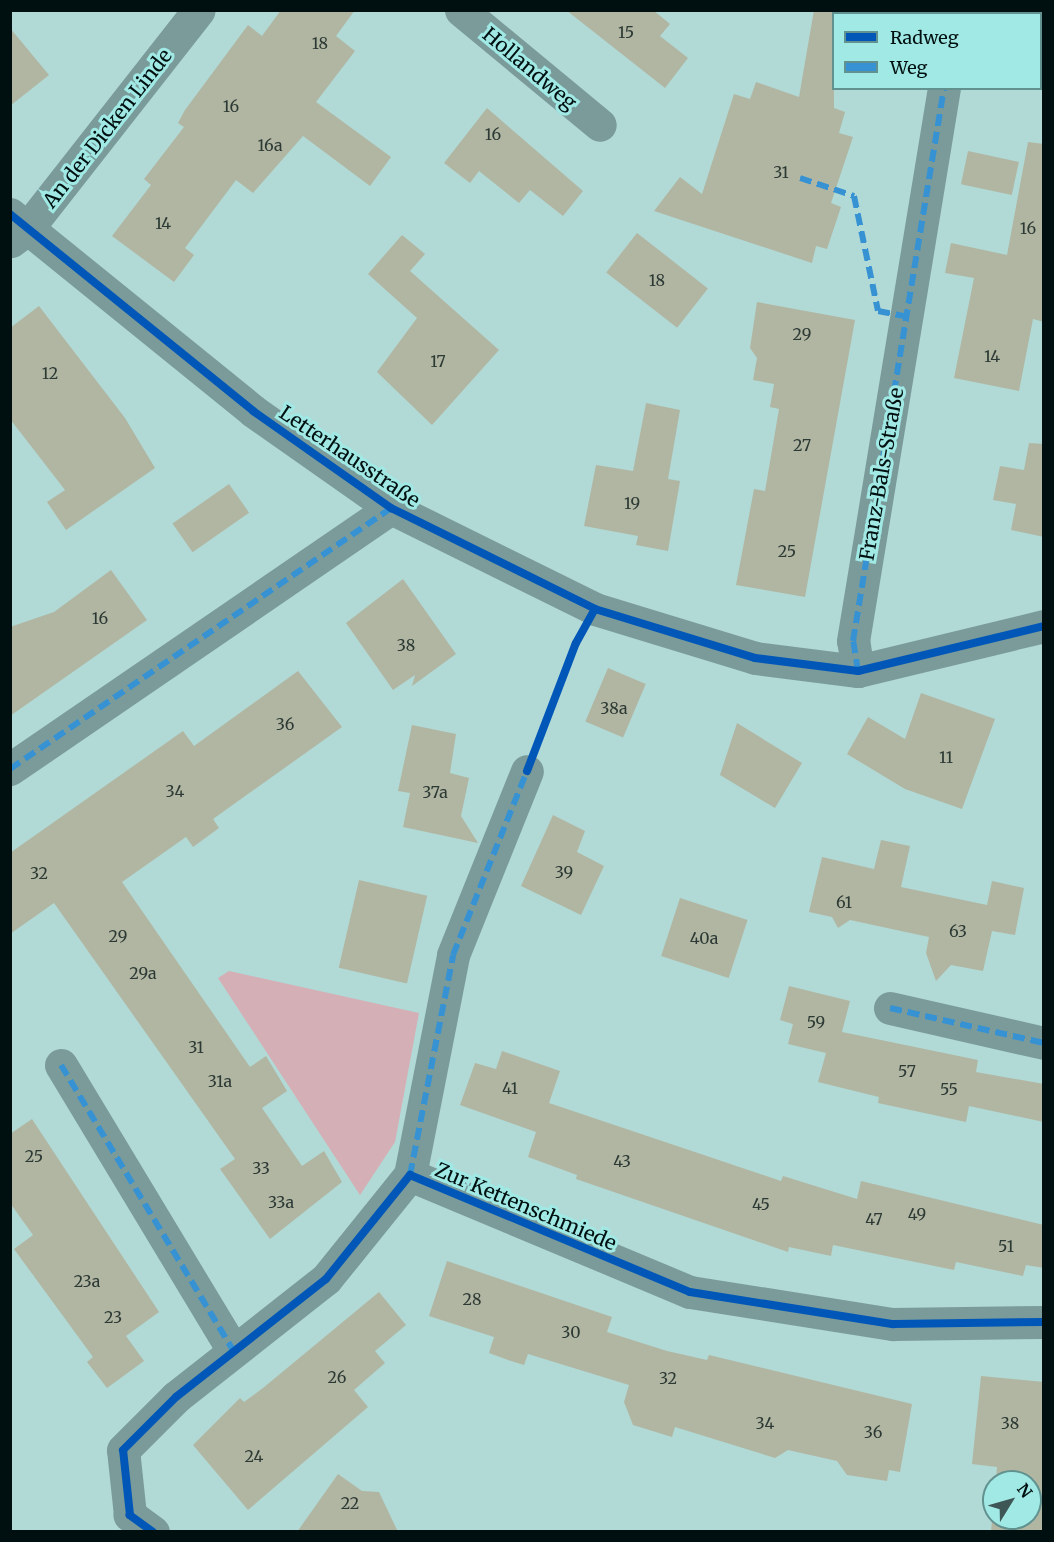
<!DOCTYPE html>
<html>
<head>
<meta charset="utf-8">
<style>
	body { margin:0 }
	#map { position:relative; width:1054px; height:1542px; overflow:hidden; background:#b1d9d6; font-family:Merriweather,serif }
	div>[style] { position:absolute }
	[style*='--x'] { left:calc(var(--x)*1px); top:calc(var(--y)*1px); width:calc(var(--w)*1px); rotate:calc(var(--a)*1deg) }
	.green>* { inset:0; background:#d5afb6 }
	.building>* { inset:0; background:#b1b6a2; transform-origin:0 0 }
	.minor>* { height:33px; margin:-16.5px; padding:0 16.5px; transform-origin:16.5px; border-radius:16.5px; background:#7a9b9a }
	.quiet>* { height:6px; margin-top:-3px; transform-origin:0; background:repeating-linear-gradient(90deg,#3692d2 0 12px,transparent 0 18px) }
	.cycleway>* { height:8px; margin:-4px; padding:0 4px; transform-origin:4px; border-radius:4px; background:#0057b8 }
	span { translate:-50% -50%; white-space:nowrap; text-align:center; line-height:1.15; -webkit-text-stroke:6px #a1e9e5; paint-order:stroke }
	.number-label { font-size:16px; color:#2c3934 }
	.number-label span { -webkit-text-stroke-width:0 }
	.street-label { font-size:20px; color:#000f0f }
	.frame { position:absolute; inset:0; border:12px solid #000f0f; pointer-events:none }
	.legend { position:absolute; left:832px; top:12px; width:210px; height:78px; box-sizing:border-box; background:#a1e9e5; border:2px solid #61928f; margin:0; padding:8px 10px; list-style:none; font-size:18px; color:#000f0f }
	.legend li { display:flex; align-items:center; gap:12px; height:30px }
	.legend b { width:30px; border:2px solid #61928f }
	.north { position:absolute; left:982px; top:1470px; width:60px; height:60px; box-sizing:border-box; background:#a1e9e5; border:2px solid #61928f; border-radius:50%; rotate:53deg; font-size:16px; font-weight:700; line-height:24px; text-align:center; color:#000f0f }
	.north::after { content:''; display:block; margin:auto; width:21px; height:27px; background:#3e5655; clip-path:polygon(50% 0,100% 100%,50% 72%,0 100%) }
</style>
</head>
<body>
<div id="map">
	<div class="green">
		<i style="clip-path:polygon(229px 971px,419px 1013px,395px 1142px,360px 1195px,218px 978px)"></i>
	</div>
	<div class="building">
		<i style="clip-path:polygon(281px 10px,355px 10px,336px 36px,355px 51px,316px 102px,391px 157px,370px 186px,303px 136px,253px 193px,236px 180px,185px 248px,194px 255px,174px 282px,112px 236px,151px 185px,144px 179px,184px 127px,178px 123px,185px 110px,248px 25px,262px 36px)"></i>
		<i style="clip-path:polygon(566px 10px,653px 10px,670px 24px,660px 36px,688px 58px,665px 88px)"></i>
		<i style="clip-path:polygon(814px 10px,834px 10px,834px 108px,845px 112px,839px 133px,853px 137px,831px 203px,841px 207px,827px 249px,816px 246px,812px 263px,654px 211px,680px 177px,702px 194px,734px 94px,750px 99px,756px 82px,799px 97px)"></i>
		<i style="clip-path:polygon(10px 28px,49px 75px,10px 106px)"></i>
		<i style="clip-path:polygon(487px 108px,583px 191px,563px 216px,530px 190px,519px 203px,479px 171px,470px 183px,444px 163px)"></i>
		<i style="clip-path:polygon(1028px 142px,1044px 144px,1044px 322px,1033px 319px,1019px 391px,954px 378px,974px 278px,945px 273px,951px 243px,1007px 255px)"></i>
		<i style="left:968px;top:151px;width:52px;height:34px;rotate:12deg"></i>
		<i style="left:637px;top:233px;width:90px;height:50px;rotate:38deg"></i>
		<i style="clip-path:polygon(402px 235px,425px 254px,410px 271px,499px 350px,432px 425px,377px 372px,417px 318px,368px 274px)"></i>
		<i style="clip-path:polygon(757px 302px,855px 320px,805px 597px,736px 585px,754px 489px,765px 491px,779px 409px,770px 407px,774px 384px,753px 380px,757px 358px,750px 348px)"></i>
		<i style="clip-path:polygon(39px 306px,125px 418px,155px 468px,66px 530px,47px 502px,65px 490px,10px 419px,10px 328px)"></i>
		<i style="clip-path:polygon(646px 403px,680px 410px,668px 479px,680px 481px,668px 551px,636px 545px,638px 536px,584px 526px,596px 465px,633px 471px)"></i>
		<i style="clip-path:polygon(1029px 443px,1044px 444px,1044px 537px,1011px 530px,1016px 504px,993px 500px,1000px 466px,1024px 470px)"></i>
		<i style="left:229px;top:484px;width:35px;height:69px;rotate:55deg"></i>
		<i style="clip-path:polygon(111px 570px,147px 620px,10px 716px,10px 627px,54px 612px)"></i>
		<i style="clip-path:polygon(403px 579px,456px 654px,412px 686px,415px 675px,393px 690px,346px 623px)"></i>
		<i style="left:608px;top:668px;width:41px;height:58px;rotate:23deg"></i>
		<i style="clip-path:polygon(298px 671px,342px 727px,213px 819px,219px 828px,193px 847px,186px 837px,122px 882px,250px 1067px,266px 1056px,287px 1091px,262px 1108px,302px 1166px,324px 1151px,342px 1182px,270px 1239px,220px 1169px,235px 1159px,54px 903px,10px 934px,10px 853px,183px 731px,194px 746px)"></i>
		<i style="clip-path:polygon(921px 693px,995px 719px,962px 809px,905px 789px,847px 754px,868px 717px,905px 739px)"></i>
		<i style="clip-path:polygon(737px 723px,802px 763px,775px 808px,720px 775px)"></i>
		<i style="clip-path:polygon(412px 725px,456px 734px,450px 773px,469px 778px,461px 816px,478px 843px,403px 827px,410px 793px,398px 791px)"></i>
		<i style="clip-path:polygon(553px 815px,585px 831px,577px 852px,604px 866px,581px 915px,521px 886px)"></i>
		<i style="clip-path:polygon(881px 840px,910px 846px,901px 887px,987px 905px,992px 881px,1024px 888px,1015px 935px,992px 931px,983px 971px,951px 965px,936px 981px,926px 953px,929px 937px,850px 920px,838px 928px,832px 917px,809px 912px,822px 857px,874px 869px)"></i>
		<i style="left:359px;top:880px;width:70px;height:90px;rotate:13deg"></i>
		<i style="left:680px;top:898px;width:71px;height:61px;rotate:18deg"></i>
		<i style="clip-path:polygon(789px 986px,850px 1001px,842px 1032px,978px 1060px,976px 1072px,1044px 1084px,1044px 1122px,969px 1106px,966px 1122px,878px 1103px,879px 1097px,818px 1082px,826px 1053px,788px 1044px,793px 1024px,780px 1020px)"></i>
		<i style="clip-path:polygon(502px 1051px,560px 1071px,549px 1103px,781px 1181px,783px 1176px,857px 1199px,861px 1181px,1044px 1225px,1044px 1268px,1026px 1265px,1023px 1276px,956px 1262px,954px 1270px,833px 1245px,831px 1256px,789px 1247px,788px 1252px,576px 1179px,577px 1175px,528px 1157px,536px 1132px,460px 1105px,475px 1063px,496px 1069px)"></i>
		<i style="clip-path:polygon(32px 1119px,159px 1312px,126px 1336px,144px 1361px,107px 1388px,87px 1362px,93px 1357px,14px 1249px,33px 1235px,10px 1203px,10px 1134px)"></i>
		<i style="clip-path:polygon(447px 1261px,612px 1317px,607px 1332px,667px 1351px,707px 1360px,709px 1355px,912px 1404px,900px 1472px,889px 1470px,887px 1481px,847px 1475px,837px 1461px,788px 1450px,775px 1458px,675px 1427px,672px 1437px,633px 1425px,624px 1402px,629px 1385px,528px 1354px,524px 1365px,508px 1360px,489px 1353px,494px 1337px,429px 1316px)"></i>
		<i style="clip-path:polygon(379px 1292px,406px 1325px,375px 1351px,385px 1363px,354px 1390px,368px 1407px,248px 1510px,193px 1445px,240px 1398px,244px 1402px,263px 1388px)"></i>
		<i style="clip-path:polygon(981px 1376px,1044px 1382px,1044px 1532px,991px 1532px,994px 1498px,994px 1518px,1030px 1518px,1030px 1482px,996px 1482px,997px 1467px,972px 1464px)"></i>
		<i style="clip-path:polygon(338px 1474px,362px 1491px,379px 1492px,398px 1532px,297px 1532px)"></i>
	</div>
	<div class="minor">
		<i style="--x:461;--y:10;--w:180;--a:39.6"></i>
		<i style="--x:956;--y:14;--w:4;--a:-90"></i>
		<i style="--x:10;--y:214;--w:313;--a:39"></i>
		<i style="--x:253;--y:411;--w:169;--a:35.1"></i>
		<i style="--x:391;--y:508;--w:228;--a:26.3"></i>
		<i style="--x:595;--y:609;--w:167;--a:17"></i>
		<i style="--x:755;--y:658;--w:104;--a:7.2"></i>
		<i style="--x:858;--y:671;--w:191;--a:-13.6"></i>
		<i style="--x:11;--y:241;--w:20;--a:-37"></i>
		<i style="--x:27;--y:229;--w:278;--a:-51.9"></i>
		<i style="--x:858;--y:671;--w:30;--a:-99"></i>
		<i style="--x:853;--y:641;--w:560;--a:-80.66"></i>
		<i style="--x:10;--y:769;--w:462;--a:-34.4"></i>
		<i style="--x:890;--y:1008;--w:158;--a:12.8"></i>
		<i style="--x:61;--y:1065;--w:333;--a:58.9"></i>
		<i style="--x:410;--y:1175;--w:224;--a:-78.9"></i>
		<i style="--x:453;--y:955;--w:198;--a:-68.1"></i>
		<i style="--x:153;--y:1532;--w:29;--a:-144"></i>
		<i style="--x:130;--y:1515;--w:65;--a:-96.1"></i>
		<i style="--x:123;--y:1450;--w:75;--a:-45"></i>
		<i style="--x:176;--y:1397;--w:191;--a:-38.2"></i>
		<i style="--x:326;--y:1279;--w:134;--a:-51.1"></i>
		<i style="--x:410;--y:1175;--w:303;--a:22.7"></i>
		<i style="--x:690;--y:1292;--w:206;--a:9"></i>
		<i style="--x:893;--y:1324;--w:151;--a:-0.8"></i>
	</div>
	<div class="quiet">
		<i style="--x:956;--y:14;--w:4;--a:-90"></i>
		<i style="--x:800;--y:178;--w:57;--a:18.4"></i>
		<i style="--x:854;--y:196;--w:117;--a:78.2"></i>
		<i style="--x:878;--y:311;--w:31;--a:11"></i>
		<i style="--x:858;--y:671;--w:30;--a:-99"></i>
		<i style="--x:853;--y:641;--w:560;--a:-80.66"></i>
		<i style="--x:10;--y:769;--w:462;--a:-34.4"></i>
		<i style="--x:890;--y:1008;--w:158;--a:12.8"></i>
		<i style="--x:61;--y:1065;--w:333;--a:58.9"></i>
		<i style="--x:410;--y:1175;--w:224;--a:-78.9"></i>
		<i style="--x:453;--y:955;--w:201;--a:-68.1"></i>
	</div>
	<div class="cycleway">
		<i style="--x:10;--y:214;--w:313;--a:39"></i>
		<i style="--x:253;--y:411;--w:169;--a:35.1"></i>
		<i style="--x:391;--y:508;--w:228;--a:26.3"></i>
		<i style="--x:595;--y:609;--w:167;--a:17"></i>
		<i style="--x:755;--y:658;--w:104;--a:7.2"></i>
		<i style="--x:858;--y:671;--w:191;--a:-13.6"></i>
		<i style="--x:527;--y:771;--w:137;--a:-69.1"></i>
		<i style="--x:576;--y:643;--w:39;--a:-61"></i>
		<i style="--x:153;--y:1532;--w:29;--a:-144"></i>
		<i style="--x:130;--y:1515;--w:65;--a:-96.1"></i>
		<i style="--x:123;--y:1450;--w:75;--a:-45"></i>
		<i style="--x:176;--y:1397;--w:191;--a:-38.2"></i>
		<i style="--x:326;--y:1279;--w:134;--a:-51.1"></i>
		<i style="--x:410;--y:1175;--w:303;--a:22.7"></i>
		<i style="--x:690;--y:1292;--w:206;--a:9"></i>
		<i style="--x:893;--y:1324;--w:151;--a:-0.8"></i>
	</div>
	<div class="number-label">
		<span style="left:626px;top:32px">15</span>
		<span style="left:320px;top:43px">18</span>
		<span style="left:231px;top:106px">16</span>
		<span style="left:493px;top:134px">16</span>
		<span style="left:270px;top:145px">16a</span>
		<span style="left:781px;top:172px">31</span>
		<span style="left:163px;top:223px">14</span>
		<span style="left:1028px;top:228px">16</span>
		<span style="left:657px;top:280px">18</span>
		<span style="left:802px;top:334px">29</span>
		<span style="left:992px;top:356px">14</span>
		<span style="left:438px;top:361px">17</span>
		<span style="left:50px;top:373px">12</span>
		<span style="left:802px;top:445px">27</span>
		<span style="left:632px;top:503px">19</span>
		<span style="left:787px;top:551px">25</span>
		<span style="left:100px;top:618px">16</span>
		<span style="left:406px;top:645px">38</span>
		<span style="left:614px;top:708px">38a</span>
		<span style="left:285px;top:724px">36</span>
		<span style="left:946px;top:757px">11</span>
		<span style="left:175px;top:791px">34</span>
		<span style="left:435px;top:792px">37a</span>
		<span style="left:564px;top:872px">39</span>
		<span style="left:39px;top:873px">32</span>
		<span style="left:844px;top:902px">61</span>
		<span style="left:958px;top:931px">63</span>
		<span style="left:118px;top:936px">29</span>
		<span style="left:704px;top:938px">40a</span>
		<span style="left:143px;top:973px">29a</span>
		<span style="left:816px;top:1022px">59</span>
		<span style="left:196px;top:1047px">31</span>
		<span style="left:907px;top:1071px">57</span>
		<span style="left:220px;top:1081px">31a</span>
		<span style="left:510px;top:1088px">41</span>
		<span style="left:949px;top:1089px">55</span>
		<span style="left:34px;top:1156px">25</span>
		<span style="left:622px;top:1161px">43</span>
		<span style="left:261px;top:1168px">33</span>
		<span style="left:281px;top:1202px">33a</span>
		<span style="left:761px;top:1204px">45</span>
		<span style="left:917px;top:1214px">49</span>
		<span style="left:874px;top:1219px">47</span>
		<span style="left:1006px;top:1246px">51</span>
		<span style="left:87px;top:1281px">23a</span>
		<span style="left:472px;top:1299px">28</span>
		<span style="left:113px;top:1317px">23</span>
		<span style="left:571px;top:1332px">30</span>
		<span style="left:337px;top:1377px">26</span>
		<span style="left:668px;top:1378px">32</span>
		<span style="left:765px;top:1423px">34</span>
		<span style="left:1010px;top:1423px">38</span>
		<span style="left:873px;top:1432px">36</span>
		<span style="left:254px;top:1456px">24</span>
		<span style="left:350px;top:1503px">22</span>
	</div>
	<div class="street-label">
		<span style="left:530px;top:68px;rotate:40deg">Hollandweg</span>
		<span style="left:107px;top:128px;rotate:-52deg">An der Dicken Linde</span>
		<span style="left:350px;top:456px;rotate:34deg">Letterhausstraße</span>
		<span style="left:881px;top:474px;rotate:-80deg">Franz-Bals-Straße</span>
		<span style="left:526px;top:1206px;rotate:23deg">Zur Kettenschmiede</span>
	</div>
	<div class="frame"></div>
	<ul class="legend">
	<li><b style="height:8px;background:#0057b8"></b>Radweg</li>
	<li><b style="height:8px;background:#3692d2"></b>Weg</li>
	</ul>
	<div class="north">N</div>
</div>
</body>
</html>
